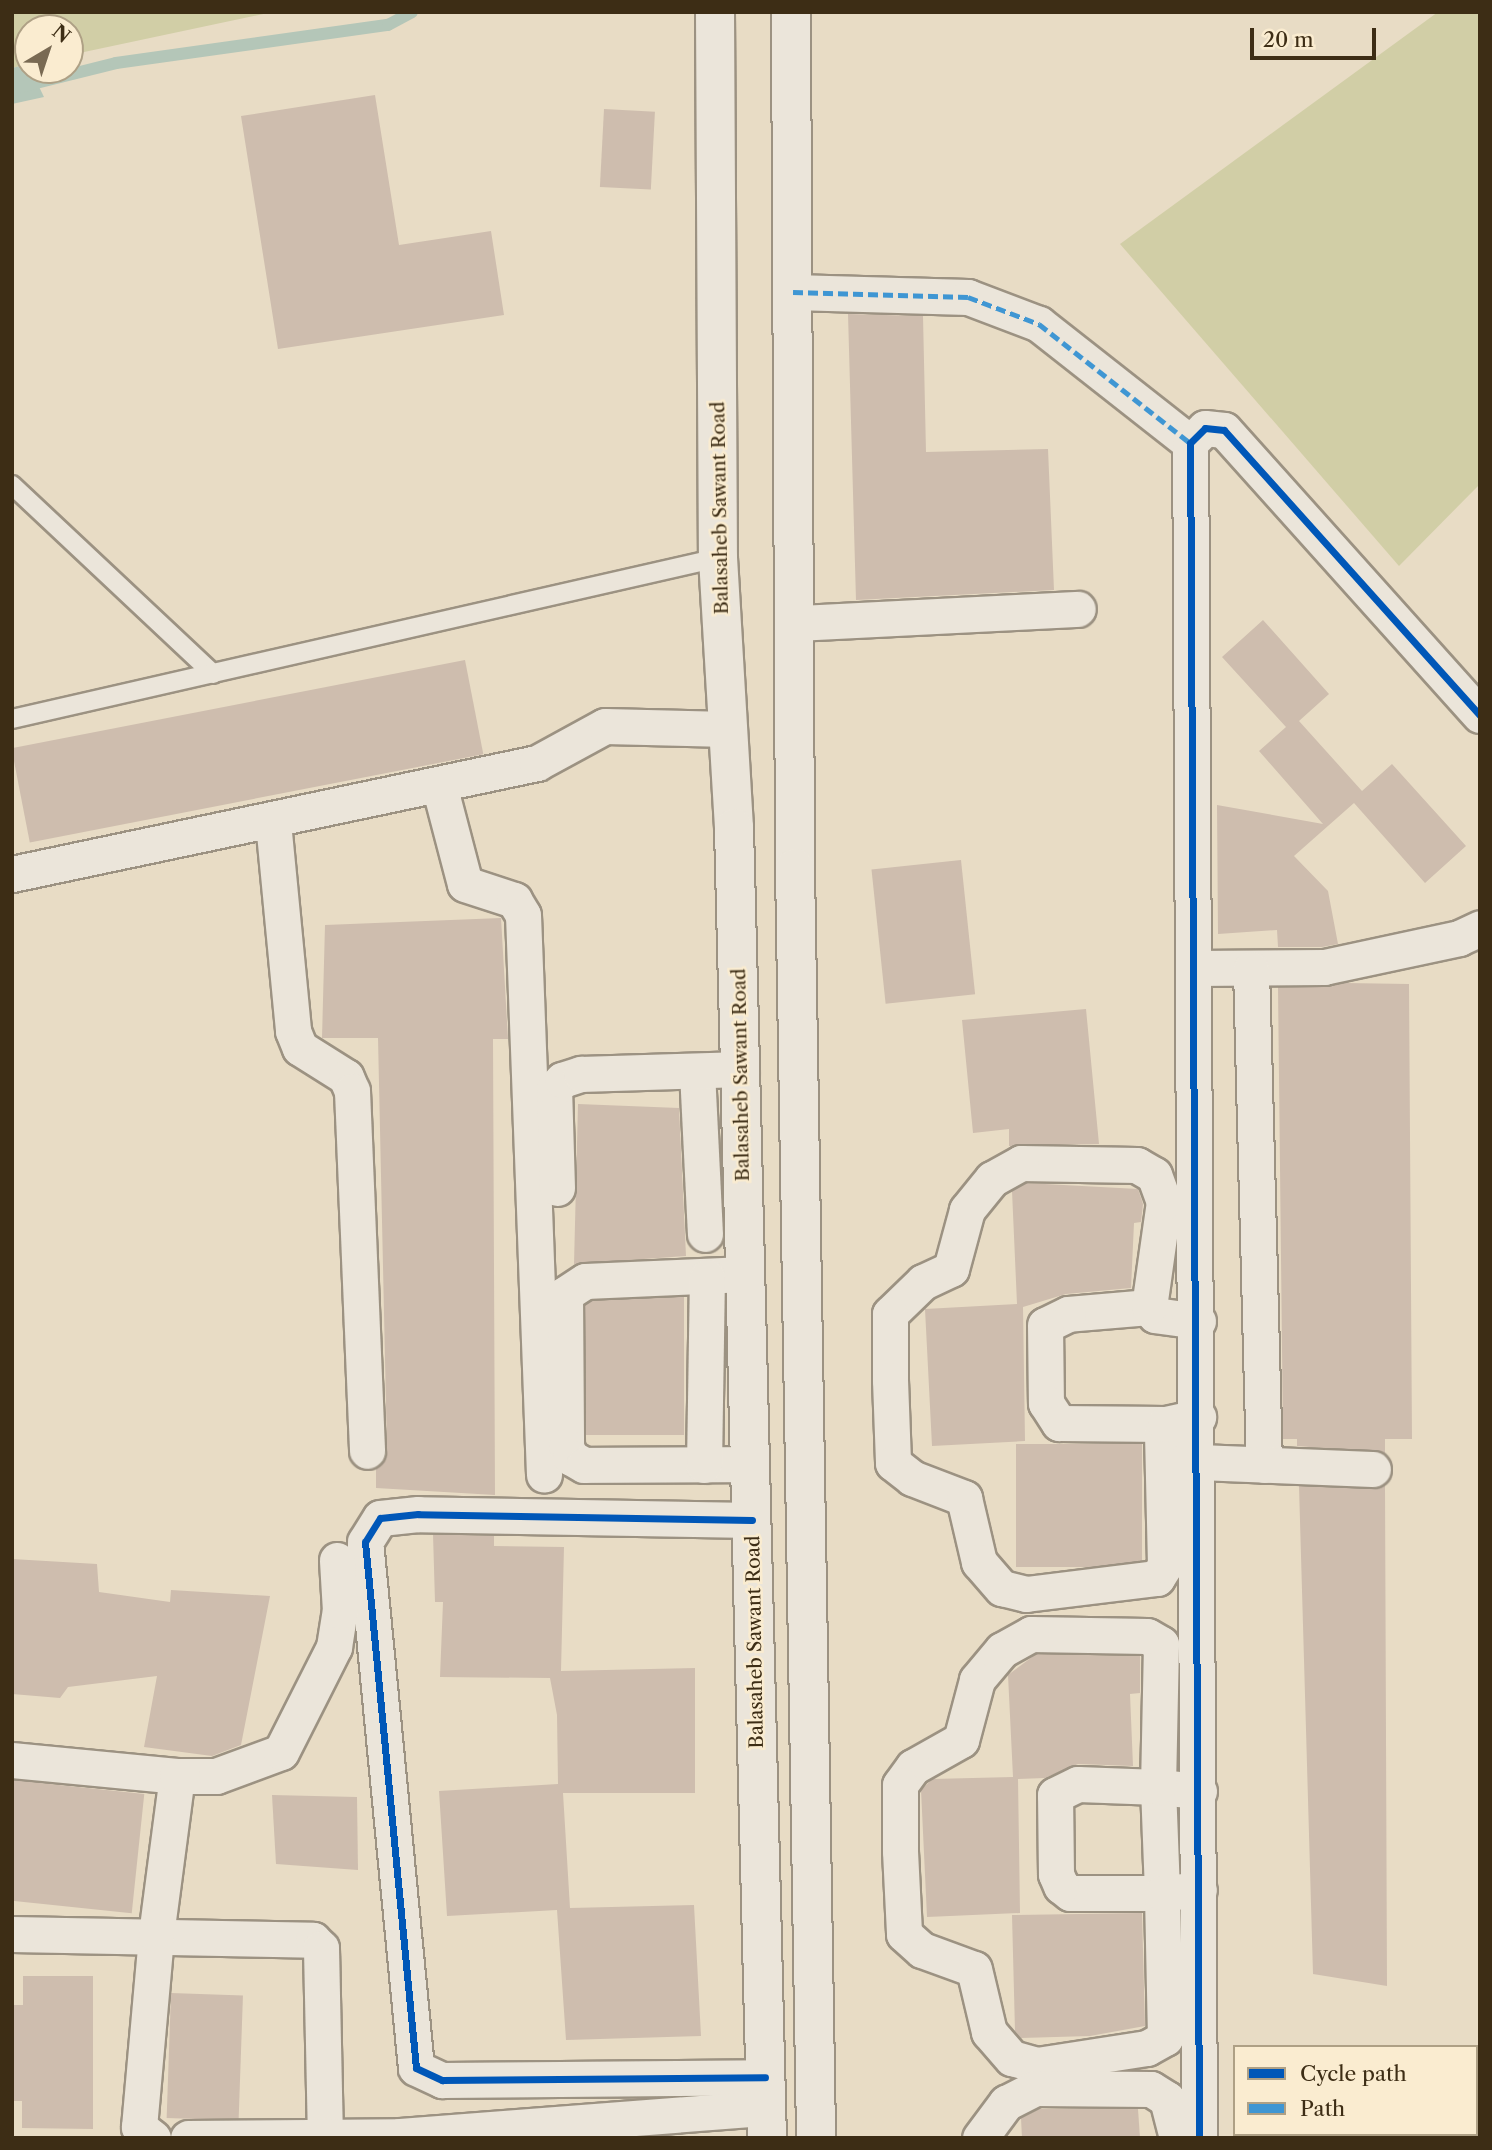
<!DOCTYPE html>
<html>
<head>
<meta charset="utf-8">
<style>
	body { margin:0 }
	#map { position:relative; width:1492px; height:2150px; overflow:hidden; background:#e8dcc5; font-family:"Libre Caslon Text",serif }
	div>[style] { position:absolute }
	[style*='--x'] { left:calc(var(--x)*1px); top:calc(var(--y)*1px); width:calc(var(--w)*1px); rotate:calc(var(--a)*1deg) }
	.green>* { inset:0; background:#d1cea6 }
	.water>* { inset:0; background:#b4c6b8 }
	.stream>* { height:12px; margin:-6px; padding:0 6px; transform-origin:6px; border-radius:6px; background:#b4c6b8 }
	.building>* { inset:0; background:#cebdae; transform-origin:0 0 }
	.roads { filter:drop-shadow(2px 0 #9c9282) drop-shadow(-2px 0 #9c9282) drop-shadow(0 2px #9c9282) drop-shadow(0 -2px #9c9282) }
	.lane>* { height:18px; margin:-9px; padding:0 9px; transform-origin:9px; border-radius:9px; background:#ebe5da }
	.street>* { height:35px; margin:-17.5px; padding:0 17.5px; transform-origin:17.5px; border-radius:17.5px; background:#ebe5da }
	.secondary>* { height:38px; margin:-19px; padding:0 19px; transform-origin:19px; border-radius:19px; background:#ebe5da }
	.quiet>* { height:5px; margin-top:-2.5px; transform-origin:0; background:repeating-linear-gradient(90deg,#3f96d3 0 10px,transparent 0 15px) }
	.cycleway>* { height:7px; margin:-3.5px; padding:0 3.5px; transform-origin:3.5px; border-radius:3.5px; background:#0057b8 }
	span { translate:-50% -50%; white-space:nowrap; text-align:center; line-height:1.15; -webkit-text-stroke:5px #faecd0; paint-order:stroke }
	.street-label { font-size:19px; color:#3d2d15 }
	.frame { position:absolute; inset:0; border:14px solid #3d2d15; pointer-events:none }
	.legend { position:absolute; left:1233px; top:2045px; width:245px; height:91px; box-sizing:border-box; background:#faecd0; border:2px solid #aea085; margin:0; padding:9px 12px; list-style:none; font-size:21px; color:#3d2d15 }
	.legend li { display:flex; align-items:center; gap:14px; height:35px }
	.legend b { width:35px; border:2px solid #aea085 }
	.north { position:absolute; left:14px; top:14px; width:70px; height:70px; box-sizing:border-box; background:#faecd0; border:2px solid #aea085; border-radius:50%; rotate:39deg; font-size:19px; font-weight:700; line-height:28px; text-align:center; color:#3d2d15 }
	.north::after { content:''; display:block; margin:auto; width:24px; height:32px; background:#796a53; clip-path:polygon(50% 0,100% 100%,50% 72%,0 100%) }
	.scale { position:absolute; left:1250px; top:28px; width:126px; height:32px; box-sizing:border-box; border:4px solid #3d2d15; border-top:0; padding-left:9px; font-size:21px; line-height:24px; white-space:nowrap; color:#3d2d15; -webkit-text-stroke:5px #faecd0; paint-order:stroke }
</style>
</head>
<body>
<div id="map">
	<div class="green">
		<i style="clip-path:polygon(12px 12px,273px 12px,70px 55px,70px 28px,28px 28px,28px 64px,12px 68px)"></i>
		<i style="clip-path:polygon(1438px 12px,1480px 12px,1480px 484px,1399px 566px,1120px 244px)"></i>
	</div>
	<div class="water">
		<i style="clip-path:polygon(28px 64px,44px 97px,12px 104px,12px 68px)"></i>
	</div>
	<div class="stream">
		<i style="--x:12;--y:89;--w:107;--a:-14"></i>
		<i style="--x:116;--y:63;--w:275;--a:-8"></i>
		<i style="--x:388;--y:25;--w:27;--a:-28"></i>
	</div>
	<div class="building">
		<i style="clip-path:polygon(375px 95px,399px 245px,491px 231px,504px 315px,278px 349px,241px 116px)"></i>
		<i style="left:604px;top:109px;width:51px;height:78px;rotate:3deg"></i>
		<i style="clip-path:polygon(848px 314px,923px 316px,926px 452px,1048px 449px,1054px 590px,856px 600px)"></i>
		<i style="clip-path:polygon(1263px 620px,1329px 694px,1299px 721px,1362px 791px,1392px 764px,1466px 846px,1425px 883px,1354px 803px,1294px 856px,1328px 891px,1338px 944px,1322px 947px,1278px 947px,1277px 930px,1218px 934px,1217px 805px,1323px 824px,1259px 751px,1286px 727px,1222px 657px)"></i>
		<i style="left:465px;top:660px;width:96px;height:462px;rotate:79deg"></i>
		<i style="left:961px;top:860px;width:135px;height:90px;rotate:84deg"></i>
		<i style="clip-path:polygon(501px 918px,508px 1039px,493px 1039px,495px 1495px,376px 1488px,376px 1469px,387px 1450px,378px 1038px,322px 1038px,325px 925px)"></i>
		<i style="clip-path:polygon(1345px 983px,1409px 984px,1412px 1439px,1385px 1439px,1385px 1453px,1297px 1446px,1297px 1439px,1283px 1439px,1278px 987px)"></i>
		<i style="clip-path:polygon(1086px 1009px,1099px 1144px,1009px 1146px,1009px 1129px,973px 1133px,962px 1020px)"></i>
		<i style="clip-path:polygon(578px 1104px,679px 1108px,686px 1256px,574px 1264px)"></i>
		<i style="clip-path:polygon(1026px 1183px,1138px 1189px,1143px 1204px,1141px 1222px,1134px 1223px,1131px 1288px,1066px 1294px,1023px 1307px,1025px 1441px,932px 1446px,925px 1309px,1017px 1304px,1012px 1191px)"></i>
		<i style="left:684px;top:1297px;width:138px;height:99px;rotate:90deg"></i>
		<i style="left:1016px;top:1444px;width:126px;height:123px"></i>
		<i style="clip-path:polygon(1385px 1484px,1387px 1986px,1313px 1974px,1299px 1486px,1372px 1489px)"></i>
		<i style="clip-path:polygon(433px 1534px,494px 1536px,494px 1546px,564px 1547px,561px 1671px,695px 1668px,695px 1793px,563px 1793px,570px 1908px,694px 1905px,701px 2036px,566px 2040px,557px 1910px,447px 1916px,439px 1791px,558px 1784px,557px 1715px,550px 1678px,440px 1677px,443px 1602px,435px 1602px)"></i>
		<i style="clip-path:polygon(12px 1559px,97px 1564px,99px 1592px,170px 1602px,171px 1590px,270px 1596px,241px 1745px,212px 1756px,144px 1747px,157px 1676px,68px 1687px,60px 1698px,12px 1694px)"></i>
		<i style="clip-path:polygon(1036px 1654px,1140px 1656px,1140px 1693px,1130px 1694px,1133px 1766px,1078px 1764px,1045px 1778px,1018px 1779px,1020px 1913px,927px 1917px,921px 1790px,932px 1779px,1013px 1777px,1008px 1675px)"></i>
		<i style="left:12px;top:1780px;width:133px;height:120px;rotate:6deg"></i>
		<i style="clip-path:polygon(272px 1795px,357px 1797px,358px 1870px,276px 1864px)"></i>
		<i style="clip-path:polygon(1142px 1913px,1145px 2026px,1090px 2036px,1021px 2038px,1015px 2031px,1012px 1915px)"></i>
		<i style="clip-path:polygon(23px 1976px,93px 1976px,93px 2129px,22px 2128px,22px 2101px,12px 2101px,12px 2005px,23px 2005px)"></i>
		<i style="left:171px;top:1993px;width:72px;height:125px;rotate:2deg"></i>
		<i style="clip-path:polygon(1039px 2109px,1138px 2109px,1140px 2138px,1022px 2138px,1021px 2118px)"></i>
	</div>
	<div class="roads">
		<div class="lane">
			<i style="--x:12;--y:485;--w:276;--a:43.2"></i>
			<i style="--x:12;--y:719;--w:724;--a:-12.85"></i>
		</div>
		<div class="street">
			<i style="--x:793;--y:292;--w:175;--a:1.6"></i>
			<i style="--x:968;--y:297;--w:76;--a:20.8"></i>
			<i style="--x:1039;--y:324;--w:192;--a:38.2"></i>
			<i style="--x:798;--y:623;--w:280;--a:-2.9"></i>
			<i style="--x:439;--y:785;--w:102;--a:75.3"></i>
			<i style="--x:465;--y:884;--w:52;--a:18.1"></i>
			<i style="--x:514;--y:900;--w:17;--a:59"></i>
			<i style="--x:523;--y:915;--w:560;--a:87.85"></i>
			<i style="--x:273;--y:822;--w:210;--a:84.5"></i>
			<i style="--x:293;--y:1031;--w:18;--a:68"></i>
			<i style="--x:300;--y:1048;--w:54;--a:32.2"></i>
			<i style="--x:346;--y:1077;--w:15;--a:67"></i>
			<i style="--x:352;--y:1091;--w:360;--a:87.6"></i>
			<i style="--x:12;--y:874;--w:537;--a:-11.94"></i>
			<i style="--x:537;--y:763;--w:77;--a:-28.6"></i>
			<i style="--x:605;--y:726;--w:123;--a:1.4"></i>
			<i style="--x:1195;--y:968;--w:129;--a:-0.4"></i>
			<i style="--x:1324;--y:967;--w:138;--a:-12.1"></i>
			<i style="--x:1459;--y:938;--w:23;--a:-25"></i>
			<i style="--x:1251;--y:969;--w:496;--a:88.5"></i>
			<i style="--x:697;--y:1071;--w:163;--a:87.2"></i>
			<i style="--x:557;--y:1188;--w:99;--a:-91.7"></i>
			<i style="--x:554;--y:1089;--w:12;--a:-48"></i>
			<i style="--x:562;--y:1080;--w:20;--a:-18"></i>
			<i style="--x:581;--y:1074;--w:160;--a:-1.8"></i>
			<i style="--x:746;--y:1274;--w:161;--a:177.5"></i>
			<i style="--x:585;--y:1281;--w:24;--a:147"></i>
			<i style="--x:565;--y:1294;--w:152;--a:89.6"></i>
			<i style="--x:566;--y:1446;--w:12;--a:70"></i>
			<i style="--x:570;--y:1457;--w:16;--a:30"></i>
			<i style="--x:584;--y:1465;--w:167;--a:-0.3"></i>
			<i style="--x:1149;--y:1307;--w:81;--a:175.1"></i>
			<i style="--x:1068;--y:1314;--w:25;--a:154"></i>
			<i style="--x:1045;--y:1325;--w:78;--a:89.3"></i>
			<i style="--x:1046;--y:1403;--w:24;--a:57"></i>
			<i style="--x:1059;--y:1423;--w:106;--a:0.5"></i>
			<i style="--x:1198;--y:1321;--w:43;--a:-172.1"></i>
			<i style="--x:1155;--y:1315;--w:10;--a:-127"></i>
			<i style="--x:1149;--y:1307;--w:106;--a:-81.9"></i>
			<i style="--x:1164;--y:1202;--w:29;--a:-110"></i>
			<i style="--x:1154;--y:1175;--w:20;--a:-150"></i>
			<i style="--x:1137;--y:1165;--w:116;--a:-179"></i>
			<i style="--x:1021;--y:1163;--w:33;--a:151"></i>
			<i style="--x:992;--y:1179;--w:40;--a:129"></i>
			<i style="--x:967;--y:1210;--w:61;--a:105.2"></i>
			<i style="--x:951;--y:1269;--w:31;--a:155"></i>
			<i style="--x:923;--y:1282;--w:46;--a:135.9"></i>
			<i style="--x:890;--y:1314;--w:66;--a:90"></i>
			<i style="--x:890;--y:1380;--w:83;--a:87.9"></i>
			<i style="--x:893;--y:1463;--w:24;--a:38"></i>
			<i style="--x:912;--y:1478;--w:56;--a:21"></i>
			<i style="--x:964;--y:1498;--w:66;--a:76.8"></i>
			<i style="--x:979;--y:1562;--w:35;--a:49"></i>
			<i style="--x:1002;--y:1588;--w:25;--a:14"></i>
			<i style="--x:1026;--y:1594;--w:132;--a:-7"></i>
			<i style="--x:1157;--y:1578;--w:15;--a:-58"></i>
			<i style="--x:1165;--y:1565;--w:130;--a:-91.3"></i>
			<i style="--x:1162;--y:1435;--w:11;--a:-75"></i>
			<i style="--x:1165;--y:1424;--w:34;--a:-12"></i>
			<i style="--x:1198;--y:1462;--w:175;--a:2.3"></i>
			<i style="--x:704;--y:1465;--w:188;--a:-89.1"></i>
			<i style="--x:752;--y:1520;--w:334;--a:-179"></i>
			<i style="--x:418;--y:1514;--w:38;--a:174"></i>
			<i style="--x:380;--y:1518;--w:28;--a:122"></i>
			<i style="--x:365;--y:1542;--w:528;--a:84.46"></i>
			<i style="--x:416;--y:2068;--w:29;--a:25"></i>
			<i style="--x:442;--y:2080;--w:323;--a:-0.5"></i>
			<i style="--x:12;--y:1760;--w:166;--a:5.5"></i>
			<i style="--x:1078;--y:1784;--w:80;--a:2.1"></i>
			<i style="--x:1158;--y:1787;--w:106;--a:87.8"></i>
			<i style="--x:1162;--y:1893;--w:92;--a:180"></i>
			<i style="--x:1070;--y:1893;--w:11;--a:-142"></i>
			<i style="--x:1061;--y:1886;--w:13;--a:-113"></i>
			<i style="--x:1056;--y:1874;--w:79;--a:-90.7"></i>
			<i style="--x:1055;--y:1795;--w:25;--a:-26"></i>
			<i style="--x:1199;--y:1791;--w:41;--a:-174.4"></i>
			<i style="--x:1158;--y:1787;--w:143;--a:-88.8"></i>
			<i style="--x:1161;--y:1644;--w:16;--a:-150"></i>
			<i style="--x:1147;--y:1636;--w:116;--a:-179"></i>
			<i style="--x:1031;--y:1634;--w:33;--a:151"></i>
			<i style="--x:1002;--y:1650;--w:39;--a:130"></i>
			<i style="--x:977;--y:1680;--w:62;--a:104.9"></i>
			<i style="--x:961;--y:1740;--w:55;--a:150.6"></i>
			<i style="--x:913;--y:1767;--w:22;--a:126"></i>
			<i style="--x:900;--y:1785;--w:66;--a:90"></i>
			<i style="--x:900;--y:1851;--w:83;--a:87.2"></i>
			<i style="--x:904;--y:1934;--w:24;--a:42"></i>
			<i style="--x:922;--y:1950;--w:55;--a:20.1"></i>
			<i style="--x:974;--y:1969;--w:65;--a:76.6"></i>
			<i style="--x:989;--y:2032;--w:35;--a:49"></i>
			<i style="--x:1012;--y:2058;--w:26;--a:16"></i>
			<i style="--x:1037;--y:2065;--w:111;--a:-8.8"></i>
			<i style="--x:1147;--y:2048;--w:21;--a:-29"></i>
			<i style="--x:1165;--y:2038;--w:145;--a:-91.2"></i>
			<i style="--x:1162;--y:1893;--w:37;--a:-5"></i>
			<i style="--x:12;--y:1934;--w:301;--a:1.1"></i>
			<i style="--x:313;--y:1940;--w:11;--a:45"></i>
			<i style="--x:321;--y:1948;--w:188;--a:88.8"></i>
			<i style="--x:153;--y:2138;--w:18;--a:-142"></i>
			<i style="--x:139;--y:2127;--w:193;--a:-84.9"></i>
			<i style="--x:156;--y:1935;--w:160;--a:-82.5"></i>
			<i style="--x:177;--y:1776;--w:39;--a:0"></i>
			<i style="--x:216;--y:1776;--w:69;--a:-20.3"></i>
			<i style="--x:281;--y:1752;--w:118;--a:-63.2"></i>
			<i style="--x:334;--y:1647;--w:36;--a:-81"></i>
			<i style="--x:340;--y:1611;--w:51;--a:-93.4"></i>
			<i style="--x:188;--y:2138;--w:212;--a:-0.5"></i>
			<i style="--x:400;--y:2136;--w:367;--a:-4.4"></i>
			<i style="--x:980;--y:2138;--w:44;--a:-53.4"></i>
			<i style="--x:1006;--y:2103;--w:33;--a:-27"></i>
			<i style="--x:1035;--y:2088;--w:116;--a:0.5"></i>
			<i style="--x:1151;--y:2089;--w:19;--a:32"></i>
			<i style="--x:1167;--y:2099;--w:40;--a:75.6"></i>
			<i style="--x:1199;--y:2138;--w:1695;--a:-90.3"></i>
			<i style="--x:1190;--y:443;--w:21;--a:-45"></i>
			<i style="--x:1205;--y:428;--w:19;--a:6"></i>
			<i style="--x:1224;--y:430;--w:383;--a:48.1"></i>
		</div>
		<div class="secondary">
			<i style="--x:715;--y:12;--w:546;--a:89.69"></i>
			<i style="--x:718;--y:558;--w:270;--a:86.6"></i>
			<i style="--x:734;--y:828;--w:1310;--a:88.56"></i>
			<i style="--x:791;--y:12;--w:856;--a:89.73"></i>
			<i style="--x:795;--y:868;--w:1270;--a:89.05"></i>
		</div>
	</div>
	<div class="quiet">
		<i style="--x:793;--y:292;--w:175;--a:1.6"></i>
		<i style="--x:968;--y:297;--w:76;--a:20.8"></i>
		<i style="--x:1039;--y:324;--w:192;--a:38.2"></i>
	</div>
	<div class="cycleway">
		<i style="--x:752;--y:1520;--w:334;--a:-179"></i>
		<i style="--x:418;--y:1514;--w:38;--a:174"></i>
		<i style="--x:380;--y:1518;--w:28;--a:122"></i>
		<i style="--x:365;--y:1542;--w:528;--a:84.46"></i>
		<i style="--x:416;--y:2068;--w:29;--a:25"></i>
		<i style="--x:442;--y:2080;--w:323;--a:-0.5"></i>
		<i style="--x:1199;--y:2138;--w:1695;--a:-90.3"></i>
		<i style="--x:1190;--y:443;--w:21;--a:-45"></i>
		<i style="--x:1205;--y:428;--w:19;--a:6"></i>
		<i style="--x:1224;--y:430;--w:383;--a:48.1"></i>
	</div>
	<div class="street-label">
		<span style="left:720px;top:508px;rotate:-91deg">Balasaheb Sawant Road</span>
		<span style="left:741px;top:1075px;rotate:-91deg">Balasaheb Sawant Road</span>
		<span style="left:755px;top:1642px;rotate:-91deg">Balasaheb Sawant Road</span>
	</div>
	<div class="frame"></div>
	<ul class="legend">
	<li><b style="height:9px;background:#0057b8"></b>Cycle path</li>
	<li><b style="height:9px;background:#3f96d3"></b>Path</li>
	</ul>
	<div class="north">N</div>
	<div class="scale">20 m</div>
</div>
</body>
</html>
